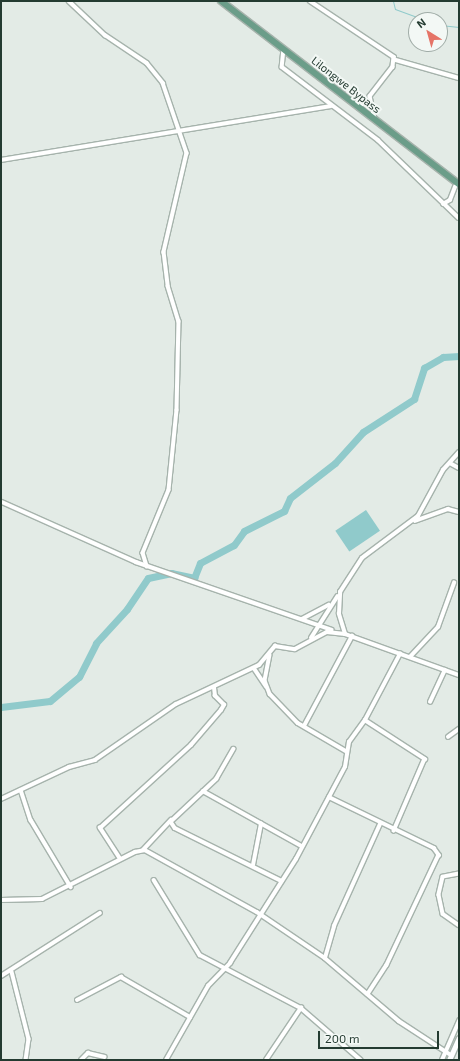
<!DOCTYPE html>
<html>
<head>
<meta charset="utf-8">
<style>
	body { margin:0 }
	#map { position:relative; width:460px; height:1061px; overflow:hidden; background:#e3ebe6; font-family:"Exo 2",sans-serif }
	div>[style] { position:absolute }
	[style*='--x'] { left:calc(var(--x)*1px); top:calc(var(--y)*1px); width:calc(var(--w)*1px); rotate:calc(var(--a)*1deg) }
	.water>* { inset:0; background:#90cacb; transform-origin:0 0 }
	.stream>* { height:1px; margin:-0.5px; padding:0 0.5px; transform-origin:0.5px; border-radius:0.5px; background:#90cacb }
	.river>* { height:7px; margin:-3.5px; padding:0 3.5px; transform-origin:3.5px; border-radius:3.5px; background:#90cacb }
	.roads { filter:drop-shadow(1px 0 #a6b3ac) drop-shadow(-1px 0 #a6b3ac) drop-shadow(0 1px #a6b3ac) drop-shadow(0 -1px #a6b3ac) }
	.street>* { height:3.5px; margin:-1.75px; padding:0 1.75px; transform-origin:1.75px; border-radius:1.75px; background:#fff }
	.secondary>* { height:5px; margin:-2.5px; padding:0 2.5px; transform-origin:2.5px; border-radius:2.5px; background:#fff }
	.primary>* { height:6px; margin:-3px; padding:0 3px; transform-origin:3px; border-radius:3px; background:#6b9d89 }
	span { translate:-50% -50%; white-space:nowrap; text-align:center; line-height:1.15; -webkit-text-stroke:4px #f3f8f5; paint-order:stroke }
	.street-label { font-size:11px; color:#243b31 }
	.frame { position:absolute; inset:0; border:2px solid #243b31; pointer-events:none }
	.north { position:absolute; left:408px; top:12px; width:40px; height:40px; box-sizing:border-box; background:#f3f8f5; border:1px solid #a0aca7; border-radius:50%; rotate:323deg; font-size:11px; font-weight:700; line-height:16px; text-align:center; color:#243b31 }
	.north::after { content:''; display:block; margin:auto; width:14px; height:18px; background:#e57467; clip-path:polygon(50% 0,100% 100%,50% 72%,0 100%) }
	.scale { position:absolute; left:318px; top:1031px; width:121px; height:18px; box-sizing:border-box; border:2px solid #243b31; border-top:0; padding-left:5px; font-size:12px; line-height:14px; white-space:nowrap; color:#243b31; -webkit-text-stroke:3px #f3f8f5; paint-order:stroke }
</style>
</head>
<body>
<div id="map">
	<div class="water">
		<i style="left:366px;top:510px;width:25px;height:37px;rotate:56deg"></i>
	</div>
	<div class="stream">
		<i style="--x:393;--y:1;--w:8;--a:76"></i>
		<i style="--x:395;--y:9;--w:32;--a:20"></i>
		<i style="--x:440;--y:25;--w:19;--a:6"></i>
	</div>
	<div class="river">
		<i style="--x:1;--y:707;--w:49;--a:-7"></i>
		<i style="--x:50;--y:701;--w:38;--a:-40"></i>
		<i style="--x:79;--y:677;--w:38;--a:-63"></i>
		<i style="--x:96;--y:643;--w:46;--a:-47.6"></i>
		<i style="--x:127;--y:609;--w:37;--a:-56"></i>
		<i style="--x:148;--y:578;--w:24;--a:-12"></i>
		<i style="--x:171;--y:573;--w:24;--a:12"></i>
		<i style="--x:194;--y:578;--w:16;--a:-68"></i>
		<i style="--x:200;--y:563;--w:38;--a:-28"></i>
		<i style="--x:234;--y:545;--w:17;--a:-54"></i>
		<i style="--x:244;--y:531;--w:45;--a:-26.6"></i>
		<i style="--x:284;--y:511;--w:14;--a:-65"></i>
		<i style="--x:290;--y:498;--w:57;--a:-37.9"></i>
		<i style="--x:335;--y:463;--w:42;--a:-47.9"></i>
		<i style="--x:363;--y:432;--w:61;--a:-32.9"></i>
		<i style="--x:414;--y:399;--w:33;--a:-72"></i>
		<i style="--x:424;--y:368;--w:22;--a:-30"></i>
		<i style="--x:443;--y:357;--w:16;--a:-4"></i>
	</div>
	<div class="roads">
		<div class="street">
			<i style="--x:69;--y:1;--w:50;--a:43.4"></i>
			<i style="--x:105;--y:35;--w:50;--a:33.7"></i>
			<i style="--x:147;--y:63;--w:26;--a:51"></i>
			<i style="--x:163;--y:83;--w:74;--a:71.1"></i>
			<i style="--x:187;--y:153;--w:102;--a:103.1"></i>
			<i style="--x:164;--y:252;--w:34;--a:83"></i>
			<i style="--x:168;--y:286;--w:37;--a:73"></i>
			<i style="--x:179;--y:321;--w:89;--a:91.3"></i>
			<i style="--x:177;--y:410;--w:80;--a:95.7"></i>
			<i style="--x:169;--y:490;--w:68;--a:112.4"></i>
			<i style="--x:143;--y:553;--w:14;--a:73"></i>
			<i style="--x:310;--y:1;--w:101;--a:33.7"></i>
			<i style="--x:394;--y:57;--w:10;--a:96"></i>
			<i style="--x:393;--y:67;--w:37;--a:128"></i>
			<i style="--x:370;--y:96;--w:24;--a:78"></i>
			<i style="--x:284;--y:49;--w:18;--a:96"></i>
			<i style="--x:282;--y:67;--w:121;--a:37.2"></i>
			<i style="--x:378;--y:140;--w:112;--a:43.9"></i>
			<i style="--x:396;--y:60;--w:66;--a:15.9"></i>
			<i style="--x:358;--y:107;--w:14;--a:-34"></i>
			<i style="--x:1;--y:160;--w:334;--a:-9.3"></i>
			<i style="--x:443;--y:204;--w:8;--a:-30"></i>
			<i style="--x:450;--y:200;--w:14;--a:-69"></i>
			<i style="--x:450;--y:463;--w:10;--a:29"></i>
			<i style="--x:2;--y:502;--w:147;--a:24.1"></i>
			<i style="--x:136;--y:562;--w:207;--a:19.1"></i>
			<i style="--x:415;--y:521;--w:35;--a:-20"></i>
			<i style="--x:448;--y:509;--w:11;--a:15"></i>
			<i style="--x:302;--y:619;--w:30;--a:-28"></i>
			<i style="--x:345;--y:634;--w:21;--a:-107"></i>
			<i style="--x:339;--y:614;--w:22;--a:-87"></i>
			<i style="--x:340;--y:592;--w:40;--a:-57.1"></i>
			<i style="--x:362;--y:558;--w:70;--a:-36.9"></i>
			<i style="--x:418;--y:516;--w:52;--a:-61.5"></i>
			<i style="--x:443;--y:470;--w:24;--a:-48"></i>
			<i style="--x:311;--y:638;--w:49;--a:-57.6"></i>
			<i style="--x:270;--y:655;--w:26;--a:101"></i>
			<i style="--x:265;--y:681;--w:14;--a:69"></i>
			<i style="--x:270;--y:694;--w:40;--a:46"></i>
			<i style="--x:298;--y:723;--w:56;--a:30.3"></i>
			<i style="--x:410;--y:657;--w:41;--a:-47"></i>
			<i style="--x:438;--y:627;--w:47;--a:-70"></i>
			<i style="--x:254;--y:668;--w:22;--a:56"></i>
			<i style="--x:430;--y:702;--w:35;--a:-65"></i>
			<i style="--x:365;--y:720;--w:72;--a:33"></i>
			<i style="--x:425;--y:759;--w:78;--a:113.3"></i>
			<i style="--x:304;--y:726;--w:102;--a:-61.9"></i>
			<i style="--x:448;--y:737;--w:14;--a:-36"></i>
			<i style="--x:234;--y:749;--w:34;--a:120"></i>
			<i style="--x:217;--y:779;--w:63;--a:136.9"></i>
			<i style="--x:171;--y:822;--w:7;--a:56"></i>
			<i style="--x:175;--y:828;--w:119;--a:26.4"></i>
			<i style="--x:21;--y:790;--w:32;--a:72"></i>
			<i style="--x:31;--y:820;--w:78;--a:59.2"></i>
			<i style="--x:203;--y:791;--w:113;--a:29.1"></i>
			<i style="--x:329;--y:797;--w:117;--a:25.9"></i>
			<i style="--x:434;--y:848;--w:9;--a:54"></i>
			<i style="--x:439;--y:855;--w:122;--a:115.3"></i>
			<i style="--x:387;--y:965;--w:35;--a:123"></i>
			<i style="--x:1;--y:799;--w:75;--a:-25.2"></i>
			<i style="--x:69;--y:767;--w:27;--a:-15"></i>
			<i style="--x:95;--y:760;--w:98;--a:-34.7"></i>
			<i style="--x:176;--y:704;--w:92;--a:-25.2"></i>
			<i style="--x:259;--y:665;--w:25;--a:-50"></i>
			<i style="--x:275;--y:646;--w:20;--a:9"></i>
			<i style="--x:295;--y:649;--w:36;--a:-28"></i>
			<i style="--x:327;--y:632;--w:18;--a:6"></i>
			<i style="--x:345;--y:634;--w:121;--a:19.8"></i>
			<i style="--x:143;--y:850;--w:41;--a:-47"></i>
			<i style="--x:120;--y:859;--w:37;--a:-123"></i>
			<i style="--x:100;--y:828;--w:123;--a:-42.4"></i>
			<i style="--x:191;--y:745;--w:46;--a:-49.4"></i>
			<i style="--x:221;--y:710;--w:6;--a:-59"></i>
			<i style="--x:224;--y:705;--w:13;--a:-135"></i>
			<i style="--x:215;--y:696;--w:8;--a:-97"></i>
			<i style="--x:253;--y:865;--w:42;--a:-79"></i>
			<i style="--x:459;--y:874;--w:16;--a:169"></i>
			<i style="--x:443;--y:877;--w:18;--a:103"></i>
			<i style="--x:439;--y:895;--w:19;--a:78"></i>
			<i style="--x:443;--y:914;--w:19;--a:35"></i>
			<i style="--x:154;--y:880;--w:88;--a:58.5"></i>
			<i style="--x:200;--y:955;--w:114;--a:27.7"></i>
			<i style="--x:301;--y:1008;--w:79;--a:40.9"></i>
			<i style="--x:1;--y:900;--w:41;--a:-1.4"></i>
			<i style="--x:42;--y:899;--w:104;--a:-26.8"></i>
			<i style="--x:135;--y:852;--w:10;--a:-11"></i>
			<i style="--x:145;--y:850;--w:128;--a:29"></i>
			<i style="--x:257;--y:912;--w:82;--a:34.1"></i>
			<i style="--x:325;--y:958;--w:97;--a:40.4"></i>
			<i style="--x:399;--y:1021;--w:62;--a:33.2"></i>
			<i style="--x:325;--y:958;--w:33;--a:-74"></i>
			<i style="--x:334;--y:926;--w:112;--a:-65.7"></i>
			<i style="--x:12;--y:972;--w:69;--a:75.8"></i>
			<i style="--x:29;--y:1039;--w:21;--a:98"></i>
			<i style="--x:1;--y:976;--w:117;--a:-32.5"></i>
			<i style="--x:77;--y:1000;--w:50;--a:-27.6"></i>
			<i style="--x:121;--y:977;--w:80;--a:30.1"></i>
			<i style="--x:81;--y:1060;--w:10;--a:-45"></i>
			<i style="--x:88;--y:1053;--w:17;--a:13"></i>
			<i style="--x:166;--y:1060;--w:85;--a:-60.4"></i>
			<i style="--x:208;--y:986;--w:32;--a:-46"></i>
			<i style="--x:230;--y:963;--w:123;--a:-57.6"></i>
			<i style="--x:296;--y:859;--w:104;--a:-62"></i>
			<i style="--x:345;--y:767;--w:25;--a:-81"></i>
			<i style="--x:349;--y:742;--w:27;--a:-54"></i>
			<i style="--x:365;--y:720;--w:75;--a:-62.1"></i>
			<i style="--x:266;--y:1060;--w:63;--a:-56.1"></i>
			<i style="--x:442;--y:1060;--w:43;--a:-66.4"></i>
		</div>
		<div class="secondary">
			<i style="--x:449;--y:1060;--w:24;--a:-66"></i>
		</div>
		<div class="primary">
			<i style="--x:221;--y:1;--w:300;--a:37.6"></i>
		</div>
	</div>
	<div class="street-label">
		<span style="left:346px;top:85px;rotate:38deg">Lilongwe Bypass</span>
	</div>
	<div class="frame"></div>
	<div class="north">N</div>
	<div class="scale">200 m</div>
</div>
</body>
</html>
